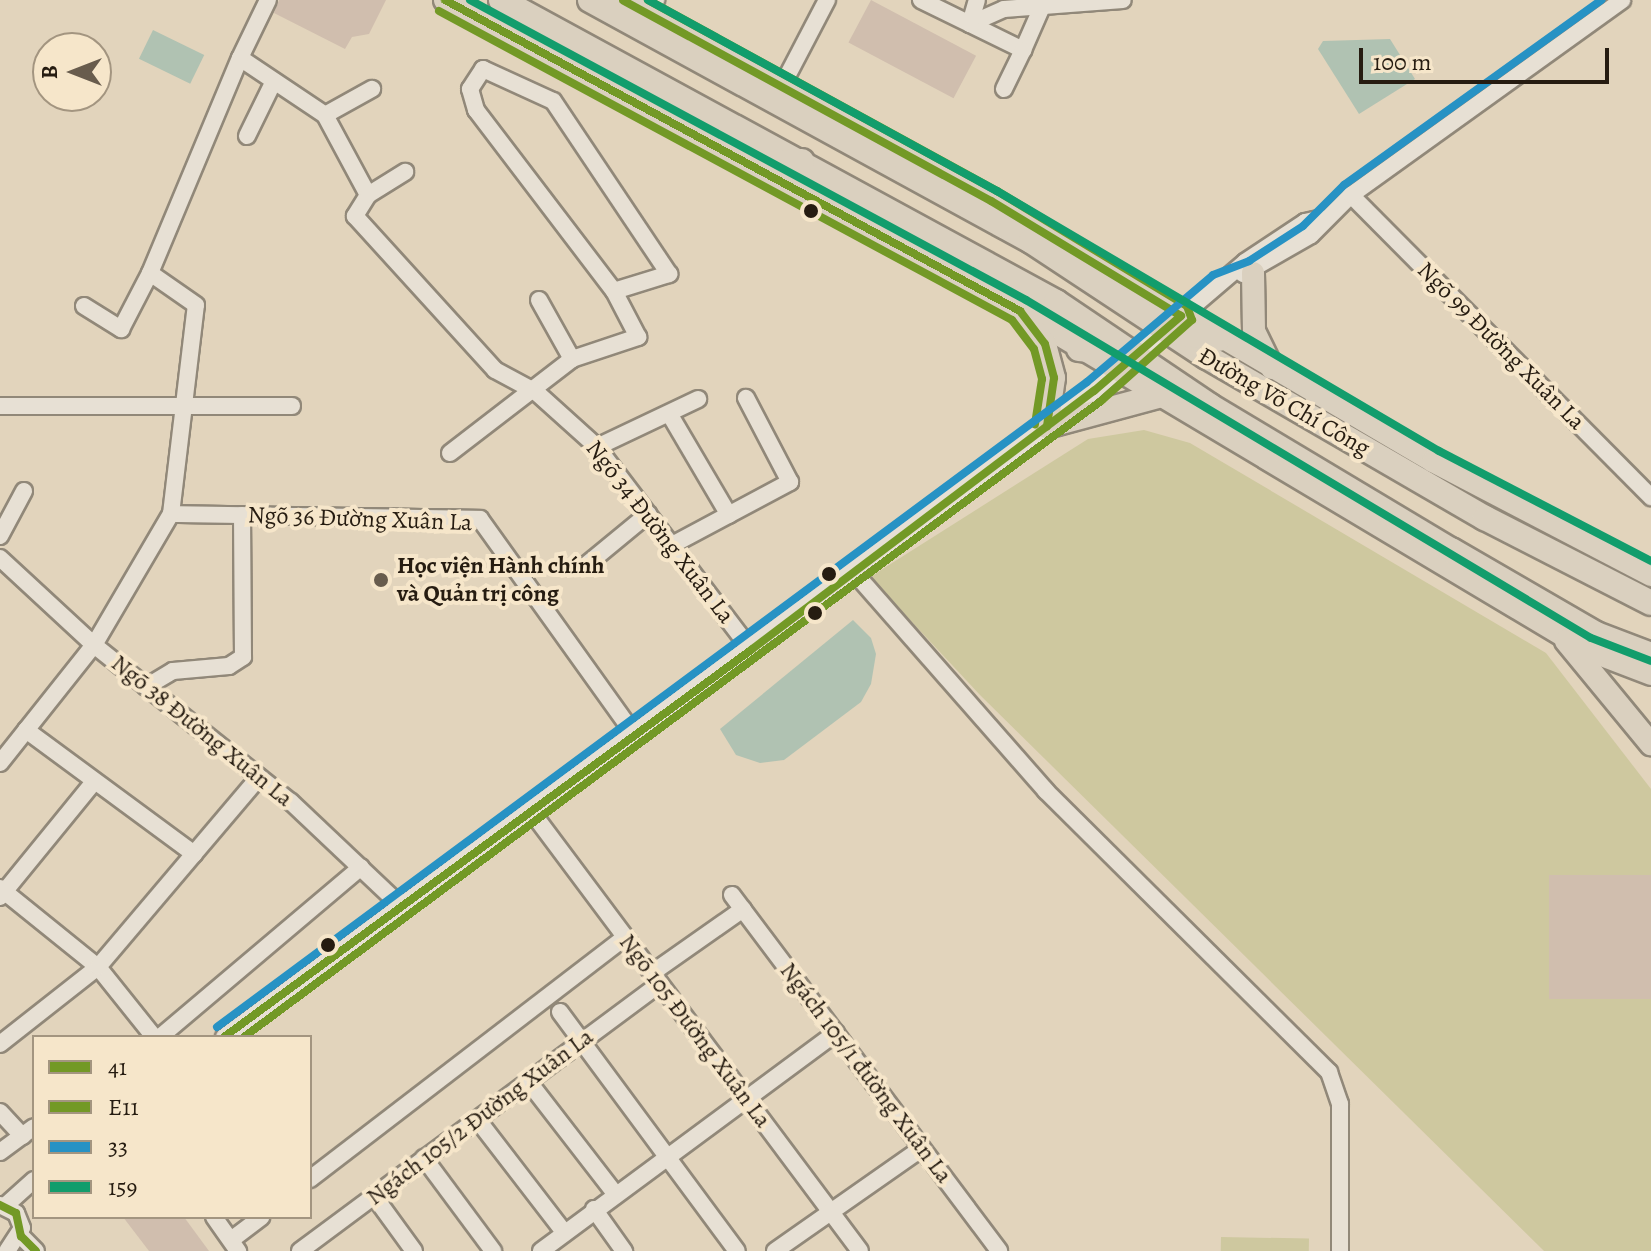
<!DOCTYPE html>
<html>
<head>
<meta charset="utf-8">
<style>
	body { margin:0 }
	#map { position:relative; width:1651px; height:1251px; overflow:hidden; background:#e2d4bc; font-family:Alegreya,serif }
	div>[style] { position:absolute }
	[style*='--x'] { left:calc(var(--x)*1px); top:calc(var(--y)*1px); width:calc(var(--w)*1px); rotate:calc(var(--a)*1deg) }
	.green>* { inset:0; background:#cec89f; transform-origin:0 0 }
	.water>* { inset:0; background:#b0c2b2; transform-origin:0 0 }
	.building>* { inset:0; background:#d0beae; transform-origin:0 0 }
	.roads { filter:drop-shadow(2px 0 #918879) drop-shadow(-2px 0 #918879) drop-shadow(0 2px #918879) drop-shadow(0 -2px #918879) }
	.minor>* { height:16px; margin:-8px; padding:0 8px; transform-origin:8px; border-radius:8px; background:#e7e0d4 }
	.major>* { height:22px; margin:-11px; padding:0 11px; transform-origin:11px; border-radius:11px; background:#dad0bf }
	.highway>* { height:24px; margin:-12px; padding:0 12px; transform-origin:12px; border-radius:12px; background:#dad0bf }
	.bus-1>* { height:8px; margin:-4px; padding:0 4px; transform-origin:4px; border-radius:4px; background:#739926 }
	.bus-2>* { height:8px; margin:-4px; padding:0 4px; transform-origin:4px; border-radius:4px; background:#739926 }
	.bus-3>* { height:8px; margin:-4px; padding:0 4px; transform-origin:4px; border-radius:4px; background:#2792c4 }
	.bus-4>* { height:8px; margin:-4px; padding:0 4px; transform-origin:4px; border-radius:4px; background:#129d6c }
	.dots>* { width:22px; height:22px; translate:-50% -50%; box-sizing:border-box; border:4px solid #f6e6ca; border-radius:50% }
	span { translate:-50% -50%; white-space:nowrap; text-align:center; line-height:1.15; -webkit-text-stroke:8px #f6e6ca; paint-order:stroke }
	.street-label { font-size:24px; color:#261c11 }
	.poi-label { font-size:24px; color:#261c11; font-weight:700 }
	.left { translate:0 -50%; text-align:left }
	.legend { position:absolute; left:32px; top:1035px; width:280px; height:184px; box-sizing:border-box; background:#f6e6ca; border:2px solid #a39580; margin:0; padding:10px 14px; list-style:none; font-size:24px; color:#261c11 }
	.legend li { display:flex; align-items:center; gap:16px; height:40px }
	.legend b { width:40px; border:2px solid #a39580 }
	.north { position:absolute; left:32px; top:32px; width:80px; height:80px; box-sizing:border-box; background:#f6e6ca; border:2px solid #a39580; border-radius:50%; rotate:270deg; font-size:22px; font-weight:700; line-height:32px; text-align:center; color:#261c11 }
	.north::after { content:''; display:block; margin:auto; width:28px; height:36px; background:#685c4d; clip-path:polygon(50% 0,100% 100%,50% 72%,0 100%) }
	.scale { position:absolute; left:1359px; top:48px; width:250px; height:36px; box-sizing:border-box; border:4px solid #261c11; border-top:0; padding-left:10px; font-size:24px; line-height:28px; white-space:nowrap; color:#261c11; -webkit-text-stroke:6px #f6e6ca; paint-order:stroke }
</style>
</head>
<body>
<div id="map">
	<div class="green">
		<i style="clip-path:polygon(1144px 430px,1190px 443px,1546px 653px,1651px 789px,1651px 1251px,1544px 1251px,980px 695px,870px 577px,1088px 439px)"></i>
		<i style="left:1221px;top:1237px;width:88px;height:14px;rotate:1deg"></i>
	</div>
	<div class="water">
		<i style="left:153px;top:30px;width:57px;height:32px;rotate:26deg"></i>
		<i style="clip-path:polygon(1390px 39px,1415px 79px,1359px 114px,1318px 49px,1323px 41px)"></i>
		<i style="clip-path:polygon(853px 620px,871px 638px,876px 654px,871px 684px,861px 702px,784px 760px,760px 763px,736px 755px,720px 729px)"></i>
	</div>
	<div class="building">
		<i style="clip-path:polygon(279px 0,386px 0,369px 34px,352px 37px,345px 49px,274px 13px)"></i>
		<i style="left:871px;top:0;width:119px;height:48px;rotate:28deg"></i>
		<i style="left:1549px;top:875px;width:102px;height:124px"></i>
		<i style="clip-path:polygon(123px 1217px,184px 1217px,209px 1251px,149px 1251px)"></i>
	</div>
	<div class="roads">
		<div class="minor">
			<i style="--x:268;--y:0;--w:64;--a:115.8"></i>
			<i style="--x:240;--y:58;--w:102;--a:33.8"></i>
			<i style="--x:325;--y:115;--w:91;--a:61.7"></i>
			<i style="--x:368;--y:195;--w:25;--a:122"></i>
			<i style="--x:355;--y:216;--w:208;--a:47.7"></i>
			<i style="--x:495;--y:370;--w:47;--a:28.2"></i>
			<i style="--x:536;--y:392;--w:82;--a:42"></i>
			<i style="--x:597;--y:447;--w:255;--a:52.8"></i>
			<i style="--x:921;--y:0;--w:114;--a:26.1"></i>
			<i style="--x:1023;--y:50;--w:55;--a:-66.3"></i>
			<i style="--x:649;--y:14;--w:16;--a:-63"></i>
			<i style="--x:970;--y:24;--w:37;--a:-24"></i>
			<i style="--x:1004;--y:9;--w:119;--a:-4.3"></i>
			<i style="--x:970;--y:24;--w:25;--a:-74"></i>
			<i style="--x:782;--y:86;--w:97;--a:-62.4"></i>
			<i style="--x:1004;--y:89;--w:43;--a:-64"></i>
			<i style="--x:325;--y:115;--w:54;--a:-29"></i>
			<i style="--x:247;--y:136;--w:61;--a:-63.9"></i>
			<i style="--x:368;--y:195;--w:44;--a:-31.9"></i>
			<i style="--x:1351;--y:195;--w:426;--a:45.2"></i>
			<i style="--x:1243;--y:274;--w:78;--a:-29.8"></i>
			<i style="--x:1311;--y:235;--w:57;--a:-45"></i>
			<i style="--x:1351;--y:195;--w:334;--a:-35.7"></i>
			<i style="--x:539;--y:300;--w:68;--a:60.8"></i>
			<i style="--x:84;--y:306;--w:44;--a:31.9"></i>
			<i style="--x:121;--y:329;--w:63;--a:-62.6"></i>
			<i style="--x:0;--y:406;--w:292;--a:0"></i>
			<i style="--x:670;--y:415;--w:116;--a:59.5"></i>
			<i style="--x:597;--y:447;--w:112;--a:-25.4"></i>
			<i style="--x:450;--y:453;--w:154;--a:-37.6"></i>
			<i style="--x:572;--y:359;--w:70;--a:-18.4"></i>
			<i style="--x:638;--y:337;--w:52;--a:-117.6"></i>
			<i style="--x:614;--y:291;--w:58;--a:-17.2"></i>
			<i style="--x:669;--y:274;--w:208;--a:-123.8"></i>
			<i style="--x:553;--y:101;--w:77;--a:-155.4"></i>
			<i style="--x:483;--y:69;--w:24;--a:123"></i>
			<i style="--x:470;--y:89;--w:22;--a:74"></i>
			<i style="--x:476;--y:110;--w:228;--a:52.7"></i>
			<i style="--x:171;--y:514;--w:309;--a:0.9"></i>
			<i style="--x:480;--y:519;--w:263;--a:54.4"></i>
			<i style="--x:0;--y:536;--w:51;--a:-61.9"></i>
			<i style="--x:672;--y:545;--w:134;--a:-28.1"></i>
			<i style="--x:790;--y:482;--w:95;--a:-117.6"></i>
			<i style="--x:0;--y:558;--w:128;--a:42.8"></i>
			<i style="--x:94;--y:645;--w:252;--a:38.6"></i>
			<i style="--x:291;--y:802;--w:151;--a:43.4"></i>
			<i style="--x:585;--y:566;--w:82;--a:-39.5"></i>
			<i style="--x:852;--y:570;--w:294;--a:48.7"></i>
			<i style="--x:1046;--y:791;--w:399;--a:44.8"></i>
			<i style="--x:1329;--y:1072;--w:34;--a:71"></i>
			<i style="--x:1340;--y:1104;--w:147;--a:90"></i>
			<i style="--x:146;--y:687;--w:31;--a:-31"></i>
			<i style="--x:173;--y:671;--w:56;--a:-5.1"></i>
			<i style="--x:229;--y:666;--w:17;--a:-33"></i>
			<i style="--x:243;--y:657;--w:142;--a:-90.4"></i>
			<i style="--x:26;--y:730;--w:209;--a:36.4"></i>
			<i style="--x:0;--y:763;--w:151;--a:-51.5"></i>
			<i style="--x:94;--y:645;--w:152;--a:-59.6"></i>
			<i style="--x:171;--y:514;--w:210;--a:-83.2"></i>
			<i style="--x:196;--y:305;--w:56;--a:-145.2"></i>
			<i style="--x:150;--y:273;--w:233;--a:-67.3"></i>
			<i style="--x:531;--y:811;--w:549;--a:53.21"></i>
			<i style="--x:0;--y:888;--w:126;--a:38.9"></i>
			<i style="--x:98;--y:967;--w:90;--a:51.3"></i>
			<i style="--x:732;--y:895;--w:445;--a:53.1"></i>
			<i style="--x:0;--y:897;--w:147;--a:-50.8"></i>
			<i style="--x:652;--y:973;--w:111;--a:-35.1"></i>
			<i style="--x:560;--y:1012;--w:297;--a:53.5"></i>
			<i style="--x:160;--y:1037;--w:263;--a:-40.2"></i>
			<i style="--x:224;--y:1037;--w:1084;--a:-36.59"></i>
			<i style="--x:1094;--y:391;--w:199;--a:-40.5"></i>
			<i style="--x:1245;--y:262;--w:72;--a:-33.7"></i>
			<i style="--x:1305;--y:222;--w:17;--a:-13"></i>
			<i style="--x:0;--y:1044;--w:125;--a:-38.2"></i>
			<i style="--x:98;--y:967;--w:249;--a:-49.7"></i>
			<i style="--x:528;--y:1081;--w:144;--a:52.3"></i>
			<i style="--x:0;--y:1112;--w:33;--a:47"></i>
			<i style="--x:477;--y:1119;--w:143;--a:52.4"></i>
			<i style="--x:0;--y:1152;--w:42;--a:-36.3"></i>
			<i style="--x:424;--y:1158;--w:116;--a:53.4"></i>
			<i style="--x:310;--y:1179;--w:397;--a:-37.5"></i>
			<i style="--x:374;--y:1196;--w:68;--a:54"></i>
			<i style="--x:0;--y:1205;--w:18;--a:27"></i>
			<i style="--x:16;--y:1213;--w:16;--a:68"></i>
			<i style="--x:22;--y:1228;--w:27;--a:123"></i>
			<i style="--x:5;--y:1206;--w:39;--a:-42"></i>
			<i style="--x:594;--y:1209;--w:52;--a:54.5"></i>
			<i style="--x:214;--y:1217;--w:42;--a:54.8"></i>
			<i style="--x:21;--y:1236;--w:21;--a:45"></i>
			<i style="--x:231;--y:1240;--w:38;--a:-37"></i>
			<i style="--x:300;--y:1251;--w:448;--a:-36.6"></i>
			<i style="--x:541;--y:1251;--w:367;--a:-36.5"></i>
			<i style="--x:775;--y:1251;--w:179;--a:-35"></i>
		</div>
		<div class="major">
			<i style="--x:445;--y:0;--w:654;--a:28.41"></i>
			<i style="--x:1020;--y:311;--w:659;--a:30.84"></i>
			<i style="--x:1586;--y:649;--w:70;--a:21"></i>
			<i style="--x:623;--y:0;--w:419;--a:28.6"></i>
			<i style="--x:991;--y:201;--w:513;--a:30.47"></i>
			<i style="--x:1433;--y:461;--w:246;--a:27.6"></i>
			<i style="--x:1253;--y:273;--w:58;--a:89"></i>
			<i style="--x:1254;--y:331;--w:41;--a:64.1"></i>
			<i style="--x:1028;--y:322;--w:28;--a:52"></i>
			<i style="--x:1045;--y:344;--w:35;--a:75"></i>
			<i style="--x:1054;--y:378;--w:49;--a:98.3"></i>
			<i style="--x:1566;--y:641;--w:134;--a:50.5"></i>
		</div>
		<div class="highway">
			<i style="--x:501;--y:0;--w:632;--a:28.55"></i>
			<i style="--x:1056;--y:302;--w:186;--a:34"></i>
			<i style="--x:1210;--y:406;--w:281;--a:30.9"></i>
			<i style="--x:1451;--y:550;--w:168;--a:30.1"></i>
			<i style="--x:1596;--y:634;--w:59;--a:20.9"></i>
			<i style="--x:590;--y:0;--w:503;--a:28.66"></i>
			<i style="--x:1031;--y:241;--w:211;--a:33.4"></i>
			<i style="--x:1207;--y:357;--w:321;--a:30.1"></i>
			<i style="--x:1485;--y:518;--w:186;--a:27.1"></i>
			<i style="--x:749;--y:165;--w:53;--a:-4.3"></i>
			<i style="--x:1173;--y:332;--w:46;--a:8.8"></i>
			<i style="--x:1079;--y:349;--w:57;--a:5"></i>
			<i style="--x:1047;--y:426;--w:142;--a:-15.1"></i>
		</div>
	</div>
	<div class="bus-1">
		<i style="--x:445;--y:0;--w:654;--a:28.41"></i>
		<i style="--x:1020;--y:311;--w:41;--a:52.9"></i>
		<i style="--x:1045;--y:344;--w:35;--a:75"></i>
		<i style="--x:1054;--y:378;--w:49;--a:98.3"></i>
		<i style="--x:224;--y:1037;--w:654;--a:-36.29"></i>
		<i style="--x:751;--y:650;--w:430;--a:-37.1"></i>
		<i style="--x:1094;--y:391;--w:115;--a:-40.8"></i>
		<i style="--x:1181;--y:316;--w:222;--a:-148.8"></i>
		<i style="--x:991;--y:201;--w:419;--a:-151.4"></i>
		<i style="--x:0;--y:1205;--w:18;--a:27"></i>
		<i style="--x:16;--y:1213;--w:24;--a:78"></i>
		<i style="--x:21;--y:1236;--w:21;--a:45"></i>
	</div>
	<div class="bus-2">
		<i style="--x:439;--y:11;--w:651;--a:28.34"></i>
		<i style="--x:1012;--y:320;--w:36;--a:53"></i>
		<i style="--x:1034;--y:349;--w:31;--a:75"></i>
		<i style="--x:1042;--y:379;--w:46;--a:98.8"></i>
		<i style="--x:244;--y:1037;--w:1067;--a:-36.58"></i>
		<i style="--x:1101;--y:401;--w:122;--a:-41.7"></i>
		<i style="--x:1192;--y:320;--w:15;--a:-110"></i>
		<i style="--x:1187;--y:306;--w:222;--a:-148.8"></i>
		<i style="--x:997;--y:191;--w:398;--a:-151.3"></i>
	</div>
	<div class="bus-3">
		<i style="--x:217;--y:1027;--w:1083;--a:-36.55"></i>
		<i style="--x:1087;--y:382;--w:165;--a:-40.3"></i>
		<i style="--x:1213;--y:275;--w:39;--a:-21"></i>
		<i style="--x:1249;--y:261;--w:64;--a:-32.9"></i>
		<i style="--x:1303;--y:226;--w:58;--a:-45"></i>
		<i style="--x:1344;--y:185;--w:317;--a:-35.7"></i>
	</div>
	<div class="bus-4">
		<i style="--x:470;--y:0;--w:632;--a:28.35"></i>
		<i style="--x:1026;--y:300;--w:658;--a:30.89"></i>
		<i style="--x:1591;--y:638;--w:64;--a:21"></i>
		<i style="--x:648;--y:0;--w:398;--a:28.7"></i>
		<i style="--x:997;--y:191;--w:513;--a:30.47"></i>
		<i style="--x:1439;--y:451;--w:239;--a:27.4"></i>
	</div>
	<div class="dots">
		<i style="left:811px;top:211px;background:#261c11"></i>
		<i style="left:829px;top:574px;background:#261c11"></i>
		<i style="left:381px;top:580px;background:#685c4d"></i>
		<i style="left:815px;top:613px;background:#261c11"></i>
		<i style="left:328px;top:945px;background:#261c11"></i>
	</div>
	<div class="street-label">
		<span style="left:1501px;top:346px;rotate:45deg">Ngõ 99 Đường Xuân La</span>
		<span style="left:1284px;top:402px;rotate:30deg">Đường Võ Chí Công</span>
		<span style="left:360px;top:519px;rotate:2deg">Ngõ 36 Đường Xuân La</span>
		<span style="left:660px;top:532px;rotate:52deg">Ngõ 34 Đường Xuân La</span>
		<span style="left:202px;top:731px;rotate:39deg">Ngõ 38 Đường Xuân La</span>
		<span style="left:695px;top:1031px;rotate:53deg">Ngõ 105 Đường Xuân La</span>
		<span style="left:866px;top:1073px;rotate:53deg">Ngách 105/1 đường Xuân La</span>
		<span style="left:480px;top:1117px;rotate:-37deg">Ngách 105/2 Đường Xuân La</span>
	</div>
	<div class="poi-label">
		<span class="left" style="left:397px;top:580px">Học viện Hành chính<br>và Quản trị công</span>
	</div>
	<ul class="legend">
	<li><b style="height:10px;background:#739926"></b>41</li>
	<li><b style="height:10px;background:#739926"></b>E11</li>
	<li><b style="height:10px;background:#2792c4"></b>33</li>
	<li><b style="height:10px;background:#129d6c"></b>159</li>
	</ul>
	<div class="north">B</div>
	<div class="scale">100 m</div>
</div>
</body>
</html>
